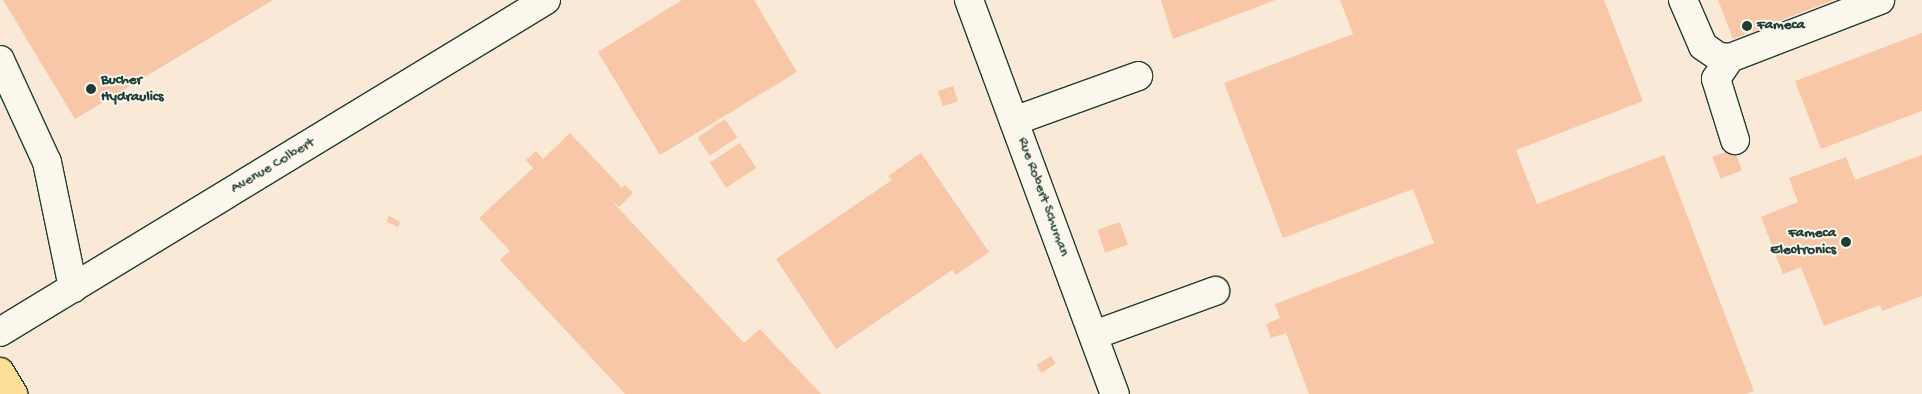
<!DOCTYPE html>
<html>
<head>
<meta charset="utf-8">
<style>
	body { margin:0 }
	#map { position:relative; width:1922px; height:394px; overflow:hidden; background:#fbf7ec; font-family:"Gochi Hand",sans-serif }
	div>[style] { position:absolute }
	[style*='--x'] { left:calc(var(--x)*1px); top:calc(var(--y)*1px); width:calc(var(--w)*1px); rotate:calc(var(--a)*1deg) }
	.built>* { inset:0; background:#fae9d7; transform-origin:0 0 }
	.building>* { inset:0; background:#f7c7a7; transform-origin:0 0 }
	.roads { filter:drop-shadow(1px 0 #1f3d34) drop-shadow(-1px 0 #1f3d34) drop-shadow(0 1px #1f3d34) drop-shadow(0 -1px #1f3d34) }
	.minor>* { height:28px; margin:-14px; padding:0 14px; transform-origin:14px; border-radius:14px; background:#fbf7ec }
	.major>* { height:28px; margin:-14px; padding:0 14px; transform-origin:14px; border-radius:14px; background:#fcde96 }
	.dots>* { width:14px; height:14px; translate:-50% -50%; box-sizing:border-box; border:2px solid #fbf7ec; border-radius:50% }
	span { translate:-50% -50%; white-space:nowrap; text-align:center; line-height:1.15; -webkit-text-stroke:4px #fbf7ec; paint-order:stroke }
	.poi-label { font-size:15px; color:#1f3d34; font-weight:700 }
	.left { translate:0 -50%; text-align:left }
	.right { translate:-100% -50%; text-align:right }
	.street-label { font-size:15px; color:#1f3d34 }
</style>
</head>
<body>
<div id="map">
	<div class="built">
		<i style="left:0;top:0;width:1922px;height:394px"></i>
	</div>
	<div class="building">
		<i style="clip-path:polygon(3px 0,273px 0,75px 119px)"></i>
		<i style="clip-path:polygon(682px 0,754px 0,797px 72px,660px 155px,598px 52px)"></i>
		<i style="clip-path:polygon(1161px 0,1275px 0,1173px 39px)"></i>
		<i style="clip-path:polygon(1340px 0,1604px 0,1643px 101px,1516px 150px,1537px 204px,1664px 155px,1754px 391px,1745px 394px,1309px 394px,1286px 333px,1271px 338px,1266px 324px,1280px 318px,1275px 304px,1434px 243px,1413px 189px,1283px 238px,1254px 162px,1224px 83px,1353px 34px)"></i>
		<i style="clip-path:polygon(1718px 0,1834px 0,1733px 39px)"></i>
		<i style="clip-path:polygon(1922px 33px,1922px 111px,1821px 149px,1795px 81px)"></i>
		<i style="left:953px;top:86px;width:16px;height:16px;rotate:72deg"></i>
		<i style="left:725px;top:119px;width:22px;height:33px;rotate:56deg"></i>
		<i style="clip-path:polygon(570px 133px,622px 188px,625px 185px,633px 193px,619px 207px,610px 199px,744px 343px,760px 329px,821px 394px,625px 394px,500px 260px,510px 251px,479px 218px,533px 168px,526px 160px,536px 151px,543px 159px)"></i>
		<i style="left:740px;top:143px;width:30px;height:36px;rotate:57deg"></i>
		<i style="left:1734px;top:149px;width:23px;height:23px;rotate:70deg"></i>
		<i style="clip-path:polygon(921px 153px,989px 252px,956px 275px,952px 270px,836px 349px,776px 259px,892px 180px,888px 176px)"></i>
		<i style="clip-path:polygon(1922px 155px,1922px 296px,1882px 311px,1880px 305px,1824px 326px,1801px 267px,1783px 274px,1761px 217px,1798px 202px,1789px 178px,1846px 157px,1855px 180px)"></i>
		<i style="left:389px;top:216px;width:13px;height:6px;rotate:27deg"></i>
		<i style="left:1120px;top:222px;width:24px;height:24px;rotate:71deg"></i>
		<i style="left:1051px;top:356px;width:9px;height:17px;rotate:58deg"></i>
	</div>
	<div class="roads">
		<div class="minor">
			<i style="--x:969;--y:0;--w:420;--a:69.7"></i>
			<i style="--x:1683;--y:0;--w:50;--a:66.5"></i>
			<i style="--x:1703;--y:46;--w:19;--a:35"></i>
			<i style="--x:1719;--y:57;--w:11;--a:5"></i>
			<i style="--x:1730;--y:58;--w:161;--a:-21.1"></i>
			<i style="--x:1730;--y:58;--w:25;--a:124"></i>
			<i style="--x:1716;--y:79;--w:64;--a:72.7"></i>
			<i style="--x:0;--y:60;--w:112;--a:65.3"></i>
			<i style="--x:47;--y:162;--w:129;--a:78.3"></i>
			<i style="--x:1014;--y:121;--w:132;--a:-19.9"></i>
			<i style="--x:0;--y:332;--w:639;--a:-31.3"></i>
			<i style="--x:1094;--y:335;--w:129;--a:-20"></i>
		</div>
		<div class="major">
			<i style="--x:0;--y:372;--w:26;--a:59"></i>
		</div>
	</div>
	<div class="dots">
		<i style="left:1747px;top:26px;background:#1f3d34"></i>
		<i style="left:91px;top:89px;background:#1f3d34"></i>
		<i style="left:1846px;top:242px;background:#1f3d34"></i>
	</div>
	<div class="poi-label">
		<span class="left" style="left:1757px;top:26px">Fameca</span>
		<span class="left" style="left:101px;top:89px">Bucher<br>Hydraulics</span>
		<span class="right" style="left:1836px;top:242px">Fameca<br>Electronics</span>
	</div>
	<div class="street-label">
		<span style="left:273px;top:166px;rotate:-31deg">Avenue Colbert</span>
		<span style="left:1043px;top:197px;rotate:70deg">Rue Robert Schuman</span>
	</div>
</div>
</body>
</html>
